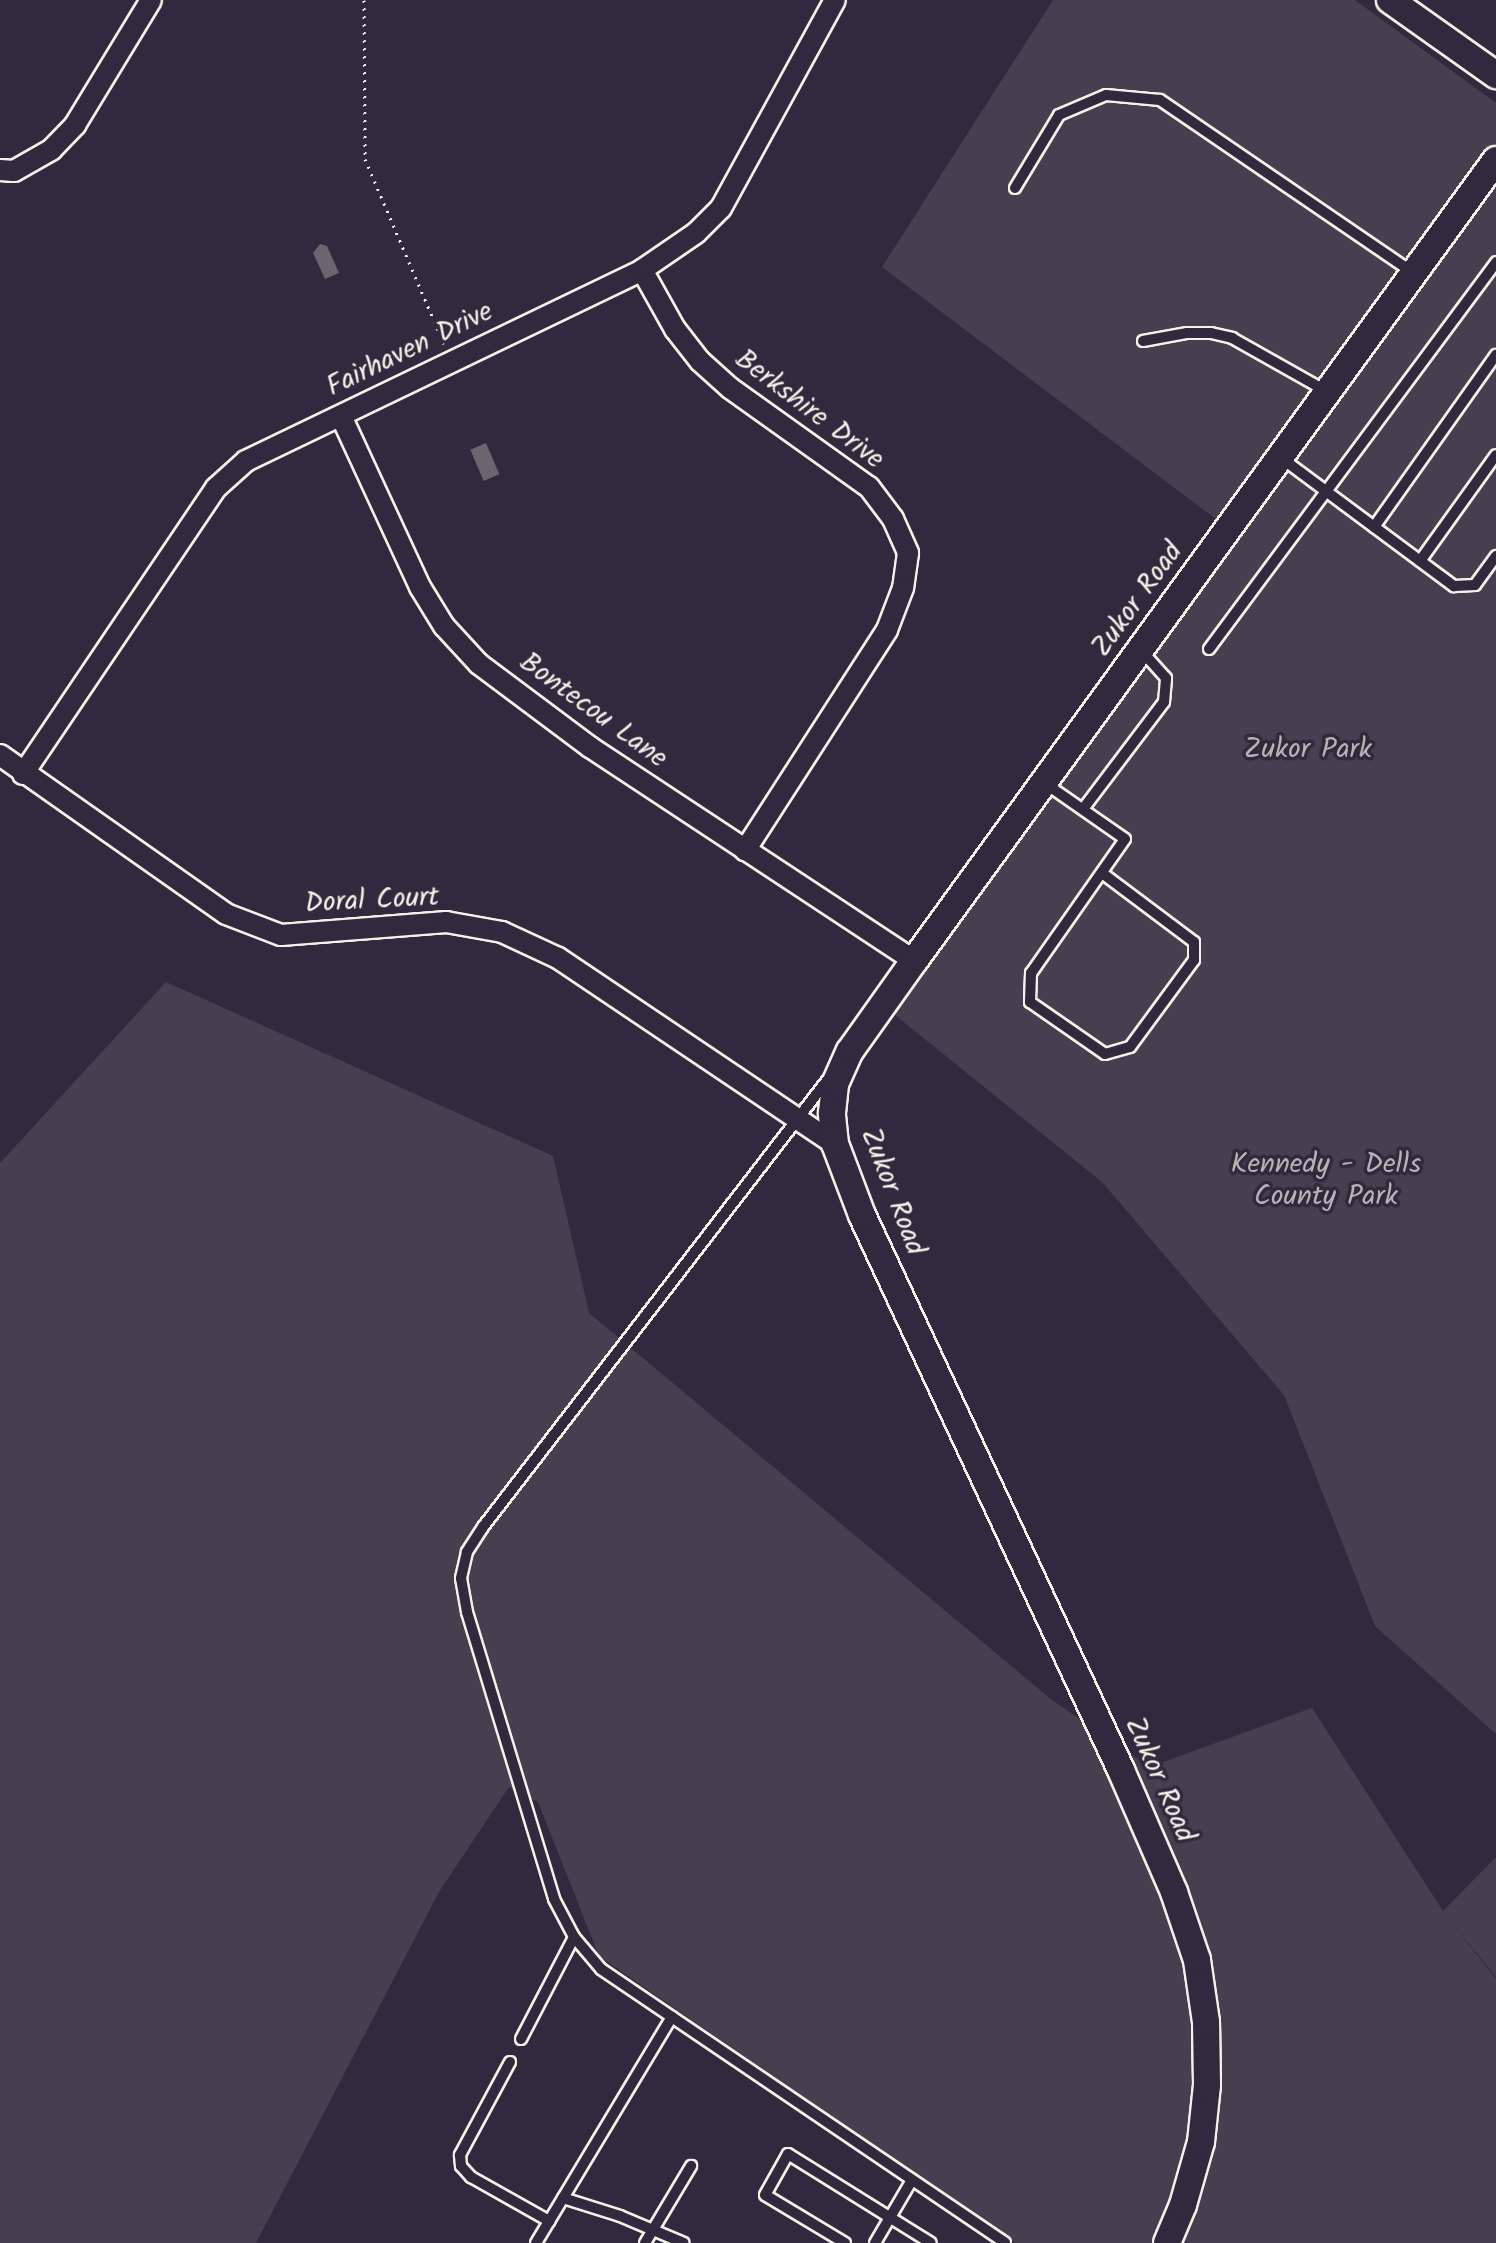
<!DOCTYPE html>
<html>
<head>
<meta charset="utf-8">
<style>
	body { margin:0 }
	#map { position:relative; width:1496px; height:2243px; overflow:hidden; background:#2f2a3d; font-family:Kalam,sans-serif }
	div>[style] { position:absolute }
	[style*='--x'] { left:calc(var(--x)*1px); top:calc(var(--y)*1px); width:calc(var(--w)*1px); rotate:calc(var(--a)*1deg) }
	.green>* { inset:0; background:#454050 }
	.water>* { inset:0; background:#6a6670; transform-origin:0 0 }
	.path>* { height:3px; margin-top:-1.5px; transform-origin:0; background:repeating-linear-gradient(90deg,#f4f1e8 0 2px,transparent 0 8px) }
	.roads { filter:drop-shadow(2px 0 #f4f1e8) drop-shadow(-2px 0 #f4f1e8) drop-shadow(0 2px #f4f1e8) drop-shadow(0 -2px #f4f1e8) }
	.service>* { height:10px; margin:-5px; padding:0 5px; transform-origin:5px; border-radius:5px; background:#2f2a3d }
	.minor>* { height:20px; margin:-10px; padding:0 10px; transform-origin:10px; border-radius:10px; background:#2f2a3d }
	.tertiary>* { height:26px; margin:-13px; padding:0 13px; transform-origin:13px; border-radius:13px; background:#2f2a3d }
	span { translate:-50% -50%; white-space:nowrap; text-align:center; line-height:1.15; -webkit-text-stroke:7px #2f2a3d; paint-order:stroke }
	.street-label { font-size:28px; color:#f4f1e8 }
	.park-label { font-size:28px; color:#b7b3b3 }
</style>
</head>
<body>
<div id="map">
	<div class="green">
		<i style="clip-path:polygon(1053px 0,1355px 0,1496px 103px,1496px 145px,1225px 526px,882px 267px)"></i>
		<i style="clip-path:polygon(1496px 168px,1496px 1734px,1375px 1626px,1284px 1395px,1102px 1182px,890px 1011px)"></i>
		<i style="clip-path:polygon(166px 982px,553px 1156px,589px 1313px,1052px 1700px,1150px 1767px,1312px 1708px,1443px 1911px,1496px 1857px,1496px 1977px,1451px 1922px,1496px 1979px,1496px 2243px,1015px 2243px,599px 1956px,538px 1802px,509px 1787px,439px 1892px,256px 2243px,0 2243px,0 1163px)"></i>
	</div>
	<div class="water">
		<i style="clip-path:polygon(320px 244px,327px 246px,339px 273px,325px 279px,313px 253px)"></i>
		<i style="left:486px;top:443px;width:34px;height:17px;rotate:67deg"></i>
	</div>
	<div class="path">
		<i style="--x:364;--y:0;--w:159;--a:89.6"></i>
		<i style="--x:365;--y:159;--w:201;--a:66.9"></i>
	</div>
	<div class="roads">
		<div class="service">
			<i style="--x:1015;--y:188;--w:85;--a:-58.9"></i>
			<i style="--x:1059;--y:115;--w:51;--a:-23.1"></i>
			<i style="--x:1106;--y:95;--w:54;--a:5.3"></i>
			<i style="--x:1160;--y:100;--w:307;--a:34.3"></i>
			<i style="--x:1143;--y:341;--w:45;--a:-10.3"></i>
			<i style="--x:1187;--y:333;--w:24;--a:0"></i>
			<i style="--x:1211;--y:333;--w:22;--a:13"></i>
			<i style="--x:1232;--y:338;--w:108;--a:29.4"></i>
			<i style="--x:1280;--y:457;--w:217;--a:36.6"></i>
			<i style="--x:1454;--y:586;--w:21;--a:-3"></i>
			<i style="--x:1475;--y:585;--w:36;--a:-54"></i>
			<i style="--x:1374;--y:527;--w:211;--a:-54.7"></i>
			<i style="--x:1420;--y:561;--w:130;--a:-54.4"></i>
			<i style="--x:1209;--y:649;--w:482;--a:-53.4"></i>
			<i style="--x:1046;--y:784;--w:96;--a:34.8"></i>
			<i style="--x:1125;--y:839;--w:164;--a:125"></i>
			<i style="--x:1031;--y:973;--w:29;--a:92"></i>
			<i style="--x:1030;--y:1002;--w:91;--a:34.7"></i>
			<i style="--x:1105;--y:1054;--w:26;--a:-16"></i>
			<i style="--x:1130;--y:1047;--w:108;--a:-53.7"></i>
			<i style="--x:1194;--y:960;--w:18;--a:-90"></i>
			<i style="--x:1194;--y:942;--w:115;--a:-143.1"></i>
			<i style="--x:1083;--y:809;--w:134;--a:-52.9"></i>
			<i style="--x:1164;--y:702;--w:24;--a:-85"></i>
			<i style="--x:1166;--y:678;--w:36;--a:-132"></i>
			<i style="--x:829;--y:1078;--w:567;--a:127.62"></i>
			<i style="--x:483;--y:1527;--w:30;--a:123"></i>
			<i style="--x:467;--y:1552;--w:27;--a:103"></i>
			<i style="--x:461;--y:1578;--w:35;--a:80"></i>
			<i style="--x:467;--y:1612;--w:300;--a:73.1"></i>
			<i style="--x:554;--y:1899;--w:43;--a:62.2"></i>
			<i style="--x:574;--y:1937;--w:42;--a:49.8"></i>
			<i style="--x:601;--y:1969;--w:488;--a:34.1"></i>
			<i style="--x:521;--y:2039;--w:115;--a:-62.5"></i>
			<i style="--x:510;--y:2062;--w:106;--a:118.3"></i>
			<i style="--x:460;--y:2155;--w:11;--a:85"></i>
			<i style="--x:461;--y:2166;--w:15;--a:48"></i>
			<i style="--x:471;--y:2177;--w:90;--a:29.4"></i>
			<i style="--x:563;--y:2198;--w:60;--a:17.5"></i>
			<i style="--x:620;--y:2216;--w:69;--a:22.9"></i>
			<i style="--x:536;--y:2243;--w:264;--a:-59"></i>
			<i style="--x:645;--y:2243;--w:90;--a:-59.1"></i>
			<i style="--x:845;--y:2243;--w:93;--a:-149"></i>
			<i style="--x:765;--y:2195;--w:47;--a:-60.7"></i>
			<i style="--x:788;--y:2154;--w:168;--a:31.9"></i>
			<i style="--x:875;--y:2243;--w:73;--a:-59.6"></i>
		</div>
		<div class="minor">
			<i style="--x:0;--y:170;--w:14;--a:4"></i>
			<i style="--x:14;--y:171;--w:43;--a:-29.6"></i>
			<i style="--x:51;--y:150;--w:35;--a:-46"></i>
			<i style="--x:75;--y:125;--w:146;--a:-58.7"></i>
			<i style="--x:642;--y:270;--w:68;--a:60.8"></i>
			<i style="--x:675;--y:329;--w:41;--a:52"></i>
			<i style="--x:700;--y:361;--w:40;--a:42"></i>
			<i style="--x:730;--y:388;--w:171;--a:35.5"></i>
			<i style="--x:869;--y:487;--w:40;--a:53"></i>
			<i style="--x:893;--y:519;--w:37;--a:66"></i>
			<i style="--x:908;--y:553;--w:35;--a:98"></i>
			<i style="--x:903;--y:588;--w:45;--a:110.9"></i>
			<i style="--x:887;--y:630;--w:262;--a:122.8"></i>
			<i style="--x:341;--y:416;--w:188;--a:65.2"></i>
			<i style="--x:420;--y:587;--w:46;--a:58.4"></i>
			<i style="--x:444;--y:626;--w:52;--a:47.4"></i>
			<i style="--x:479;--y:664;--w:139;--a:36.8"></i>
			<i style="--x:590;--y:747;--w:388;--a:33.4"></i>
			<i style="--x:0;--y:755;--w:276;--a:35.1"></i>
			<i style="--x:226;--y:914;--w:59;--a:20.9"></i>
			<i style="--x:281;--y:935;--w:166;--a:-4.5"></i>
			<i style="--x:446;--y:922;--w:57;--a:10.1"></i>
			<i style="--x:502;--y:932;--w:62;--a:24.9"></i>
			<i style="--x:558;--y:958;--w:334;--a:33.9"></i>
			<i style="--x:23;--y:774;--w:345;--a:-56"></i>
			<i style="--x:216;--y:488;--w:40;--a:-42"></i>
			<i style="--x:246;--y:461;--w:440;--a:-25.7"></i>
			<i style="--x:642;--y:270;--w:65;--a:-34.4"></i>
			<i style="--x:696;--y:233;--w:35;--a:-45"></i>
			<i style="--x:721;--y:208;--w:237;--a:-61.3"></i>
		</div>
		<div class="tertiary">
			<i style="--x:1390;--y:0;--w:130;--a:35.3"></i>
			<i style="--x:1167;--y:2243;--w:41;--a:-67.2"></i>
			<i style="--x:1183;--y:2205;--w:66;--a:-74.1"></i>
			<i style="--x:1201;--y:2142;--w:57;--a:-84"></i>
			<i style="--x:1207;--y:2085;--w:63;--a:-90.9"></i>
			<i style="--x:1206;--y:2022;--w:63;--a:-98.3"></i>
			<i style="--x:1197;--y:1960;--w:72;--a:-108.7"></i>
			<i style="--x:1174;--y:1892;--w:133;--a:-113.5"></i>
			<i style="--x:1121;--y:1770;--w:612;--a:-115.02"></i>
			<i style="--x:862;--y:1215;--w:76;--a:-110.8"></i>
			<i style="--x:835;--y:1144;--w:31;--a:-96"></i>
			<i style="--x:832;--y:1113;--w:29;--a:-84"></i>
			<i style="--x:835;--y:1084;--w:36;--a:-66"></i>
			<i style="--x:850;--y:1051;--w:110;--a:-54.6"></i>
			<i style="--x:914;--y:961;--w:990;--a:-54"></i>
		</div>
	</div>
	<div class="street-label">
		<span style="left:410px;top:350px;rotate:-26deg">Fairhaven Drive</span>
		<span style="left:809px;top:410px;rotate:37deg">Berkshire Drive</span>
		<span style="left:1138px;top:600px;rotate:-54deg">Zukor Road</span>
		<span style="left:593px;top:711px;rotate:36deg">Bontecou Lane</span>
		<span style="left:372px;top:901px;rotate:-3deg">Doral Court</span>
		<span style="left:892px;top:1192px;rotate:69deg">Zukor Road</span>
		<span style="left:1159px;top:1780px;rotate:66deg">Zukor Road</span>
	</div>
	<div class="park-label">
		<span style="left:1308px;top:750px">Zukor Park</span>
		<span style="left:1326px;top:1181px">Kennedy - Dells<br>County Park</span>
	</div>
</div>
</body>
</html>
